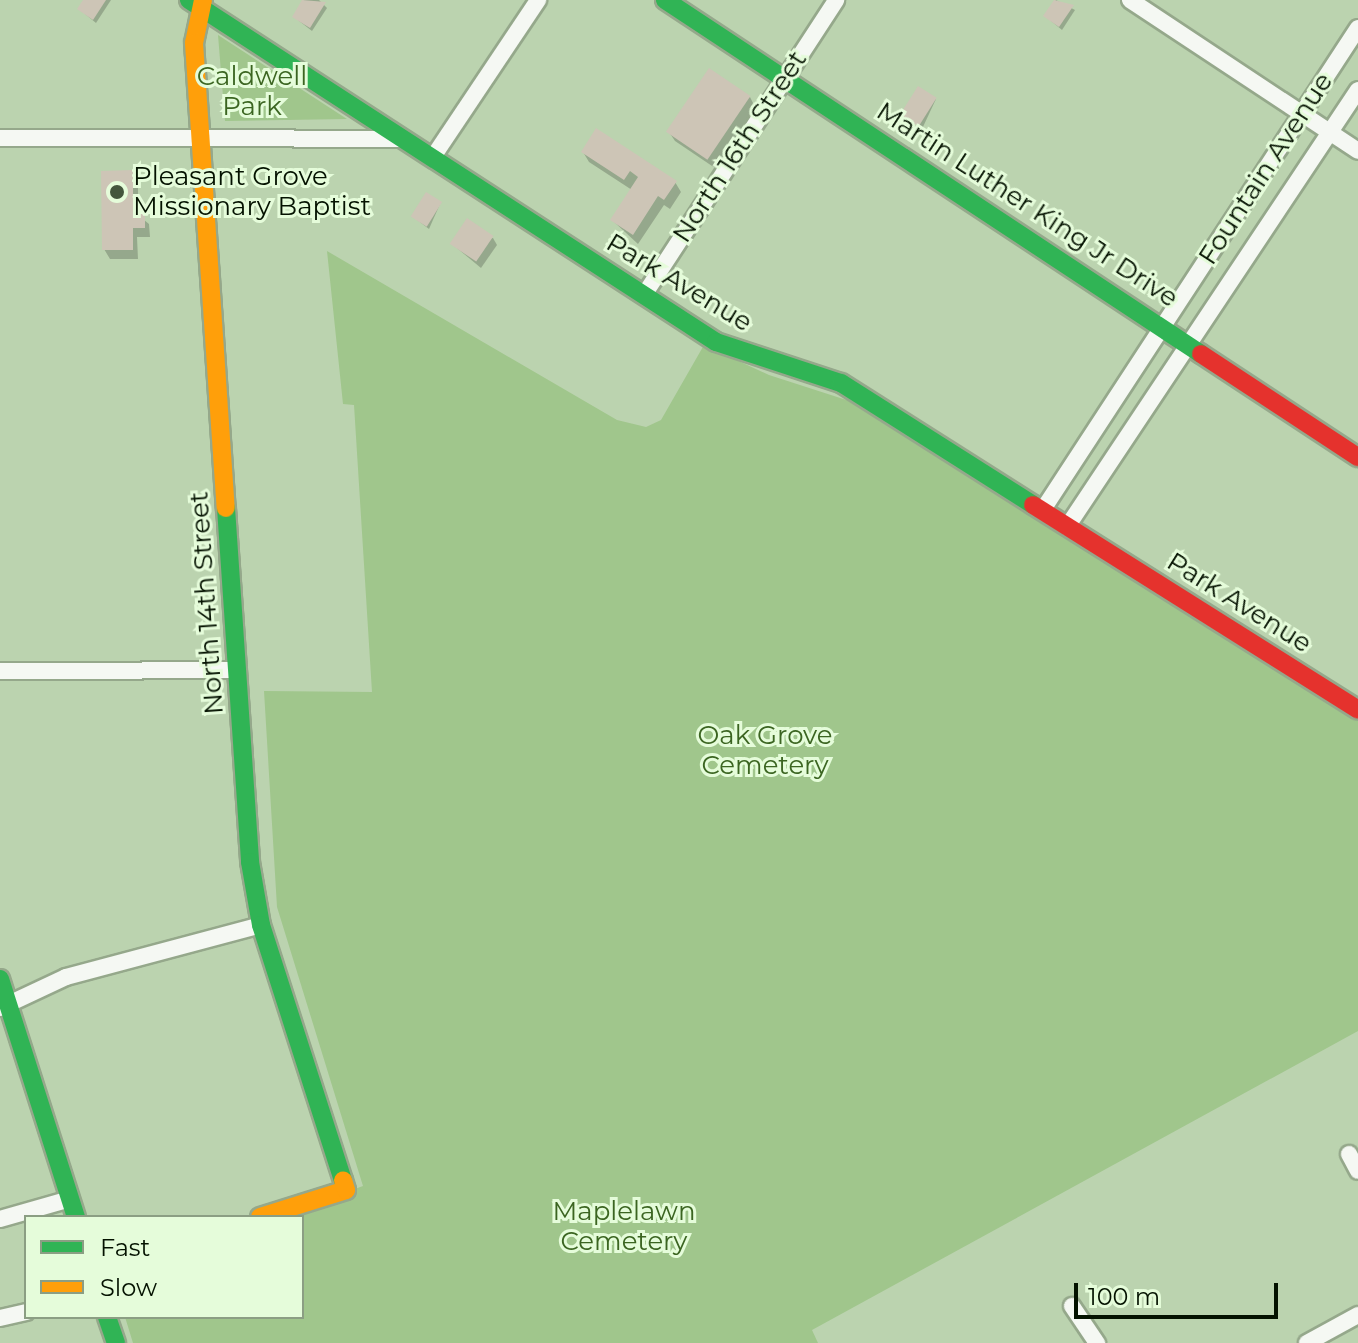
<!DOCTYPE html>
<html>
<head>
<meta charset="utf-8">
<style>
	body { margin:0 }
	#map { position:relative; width:1358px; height:1343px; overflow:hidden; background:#bbd3af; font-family:Montserrat,sans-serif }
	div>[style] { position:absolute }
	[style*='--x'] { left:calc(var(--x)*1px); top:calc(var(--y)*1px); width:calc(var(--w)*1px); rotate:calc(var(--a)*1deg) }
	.green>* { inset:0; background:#a0c68c }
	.shadow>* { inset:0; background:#0003 }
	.building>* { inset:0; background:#cdc5b6; transform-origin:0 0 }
	.roads { filter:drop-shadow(2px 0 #95a88b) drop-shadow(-2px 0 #95a88b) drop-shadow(0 2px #95a88b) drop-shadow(0 -2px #95a88b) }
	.street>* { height:16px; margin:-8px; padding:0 8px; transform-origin:8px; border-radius:8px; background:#f5f8f3 }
	.fast>* { height:18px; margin:-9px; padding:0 9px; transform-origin:9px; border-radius:9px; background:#30b455 }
	.slow>* { height:18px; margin:-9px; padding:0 9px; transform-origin:9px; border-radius:9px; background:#ff9f0a }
	.jam>* { height:18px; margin:-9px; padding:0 9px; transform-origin:9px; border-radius:9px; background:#e5322d }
	.dots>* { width:22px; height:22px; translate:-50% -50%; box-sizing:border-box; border:4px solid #e5fcda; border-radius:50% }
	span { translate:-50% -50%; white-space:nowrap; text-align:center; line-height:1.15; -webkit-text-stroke:6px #e5fcda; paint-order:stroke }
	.park-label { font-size:26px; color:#3b6521 }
	.street-label { font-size:26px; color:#041200 }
	.poi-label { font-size:26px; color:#041200 }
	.left { translate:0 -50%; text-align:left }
	.legend { position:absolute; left:24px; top:1215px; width:280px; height:104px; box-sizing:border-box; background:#e5fcda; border:2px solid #8b9e83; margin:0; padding:10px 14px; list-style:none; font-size:24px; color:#041200 }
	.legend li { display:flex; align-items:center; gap:16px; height:40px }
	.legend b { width:40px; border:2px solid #8b9e83 }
	.scale { position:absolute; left:1074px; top:1283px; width:204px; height:36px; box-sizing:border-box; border:4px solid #041200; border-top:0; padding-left:10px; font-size:24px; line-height:28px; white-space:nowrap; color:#041200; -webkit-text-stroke:6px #e5fcda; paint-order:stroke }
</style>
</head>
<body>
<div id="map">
	<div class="green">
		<i style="clip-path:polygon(218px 35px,347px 119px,225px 121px)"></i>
		<i style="clip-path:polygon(327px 251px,617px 420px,646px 427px,661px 420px,704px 345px,769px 375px,865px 406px,1358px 719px,1358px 1031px,812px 1330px,818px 1343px,133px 1343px,125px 1317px,302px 1317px,302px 1217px,278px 1217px,363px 1186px,277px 907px,264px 691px,372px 692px,354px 405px,343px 404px)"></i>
	</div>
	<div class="shadow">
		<i style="clip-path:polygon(85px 0,111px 0,96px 23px,79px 9px)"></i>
		<i style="clip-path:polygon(304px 0,319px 0,327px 8px,312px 31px,294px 17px)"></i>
		<i style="clip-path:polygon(1056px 0,1075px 10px,1062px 30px,1045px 16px)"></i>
		<i style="clip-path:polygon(750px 97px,755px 107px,715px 168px,675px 141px,669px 132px)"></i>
		<i style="clip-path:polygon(936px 99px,922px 129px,903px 115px)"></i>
		<i style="clip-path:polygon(583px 152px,675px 182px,681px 192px,670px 209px,664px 205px,638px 244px,612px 220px,632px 190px,589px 162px)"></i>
		<i style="clip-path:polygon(132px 172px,138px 182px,138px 215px,149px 224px,150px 237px,137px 237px,138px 259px,110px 259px,104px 249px)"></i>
		<i style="clip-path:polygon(440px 204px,429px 229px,412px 216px)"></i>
		<i style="clip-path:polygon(493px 238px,497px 245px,481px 268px,452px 244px)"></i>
	</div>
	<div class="building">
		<i style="clip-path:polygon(83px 0,106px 0,93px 20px,77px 9px)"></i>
		<i style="clip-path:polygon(302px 0,326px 2px,310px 28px,292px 17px)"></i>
		<i style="clip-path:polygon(1054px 0,1074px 5px,1059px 27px,1043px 16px)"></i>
		<i style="left:709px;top:68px;width:50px;height:77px;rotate:34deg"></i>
		<i style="left:918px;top:86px;width:22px;height:34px;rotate:32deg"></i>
		<i style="clip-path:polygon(596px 128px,677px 181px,664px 200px,658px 196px,633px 235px,610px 220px,638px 177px,630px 171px,624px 180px,581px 152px)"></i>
		<i style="clip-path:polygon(133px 170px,133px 213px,145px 213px,145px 228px,133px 228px,133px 250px,102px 250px,101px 171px)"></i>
		<i style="left:426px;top:192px;width:19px;height:29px;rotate:32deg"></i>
		<i style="left:467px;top:218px;width:32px;height:31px;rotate:34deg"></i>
	</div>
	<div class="roads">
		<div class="street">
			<i style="--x:1130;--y:0;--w:273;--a:33.5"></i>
			<i style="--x:0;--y:138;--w:402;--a:0.1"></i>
			<i style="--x:433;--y:157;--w:189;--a:-56.2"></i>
			<i style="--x:644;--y:295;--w:352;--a:-56.9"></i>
			<i style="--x:1042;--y:511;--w:577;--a:-56.81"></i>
			<i style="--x:1067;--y:527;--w:525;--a:-56.34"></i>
			<i style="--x:0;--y:671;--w:237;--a:-0.2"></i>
			<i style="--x:0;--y:1008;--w:73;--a:-25.2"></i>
			<i style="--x:66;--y:977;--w:202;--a:-14.9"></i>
			<i style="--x:1349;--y:1154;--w:19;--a:62"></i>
			<i style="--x:0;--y:1219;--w:73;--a:-15.9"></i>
			<i style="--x:1072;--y:1306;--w:45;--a:56"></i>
			<i style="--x:0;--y:1318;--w:27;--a:-13"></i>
			<i style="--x:1307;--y:1343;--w:58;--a:-28.8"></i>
		</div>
		<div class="fast">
			<i style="--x:189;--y:0;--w:628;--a:32.98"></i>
			<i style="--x:716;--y:342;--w:132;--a:18.2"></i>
			<i style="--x:841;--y:383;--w:227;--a:32.4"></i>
			<i style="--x:665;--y:0;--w:642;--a:33.44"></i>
			<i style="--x:226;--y:508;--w:355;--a:86.1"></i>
			<i style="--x:250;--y:862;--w:64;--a:80.1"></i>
			<i style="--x:261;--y:925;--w:268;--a:72.2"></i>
			<i style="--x:0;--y:979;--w:250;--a:72.3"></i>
			<i style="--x:107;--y:1317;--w:28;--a:71"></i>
		</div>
		<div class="slow">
			<i style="--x:203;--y:0;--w:44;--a:101.8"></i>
			<i style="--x:194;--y:43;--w:466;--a:86.1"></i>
			<i style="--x:260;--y:1217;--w:90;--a:-17.4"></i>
			<i style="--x:346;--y:1190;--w:10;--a:-107"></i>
		</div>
		<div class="jam">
			<i style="--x:1201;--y:354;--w:188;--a:33.3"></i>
			<i style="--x:1033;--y:505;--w:384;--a:32.2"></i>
		</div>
	</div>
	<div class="dots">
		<i style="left:117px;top:192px;background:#44563d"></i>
	</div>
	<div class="park-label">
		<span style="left:252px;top:92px">Caldwell<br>Park</span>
		<span style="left:765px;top:751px">Oak Grove<br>Cemetery</span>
		<span style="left:624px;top:1227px">Maplelawn<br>Cemetery</span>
	</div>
	<div class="street-label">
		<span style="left:740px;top:147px;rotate:-57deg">North 16th Street</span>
		<span style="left:1266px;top:169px;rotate:-57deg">Fountain Avenue</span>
		<span style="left:1027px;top:205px;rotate:33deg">Martin Luther King Jr Drive</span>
		<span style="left:679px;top:283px;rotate:31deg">Park Avenue</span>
		<span style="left:207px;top:603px;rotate:-94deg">North 14th Street</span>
		<span style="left:1239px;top:603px;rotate:32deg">Park Avenue</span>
	</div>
	<div class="poi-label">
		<span class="left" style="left:133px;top:192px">Pleasant Grove<br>Missionary Baptist</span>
	</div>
	<ul class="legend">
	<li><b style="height:10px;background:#30b455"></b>Fast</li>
	<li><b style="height:10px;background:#ff9f0a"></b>Slow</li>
	</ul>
	<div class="scale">100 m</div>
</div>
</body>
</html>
